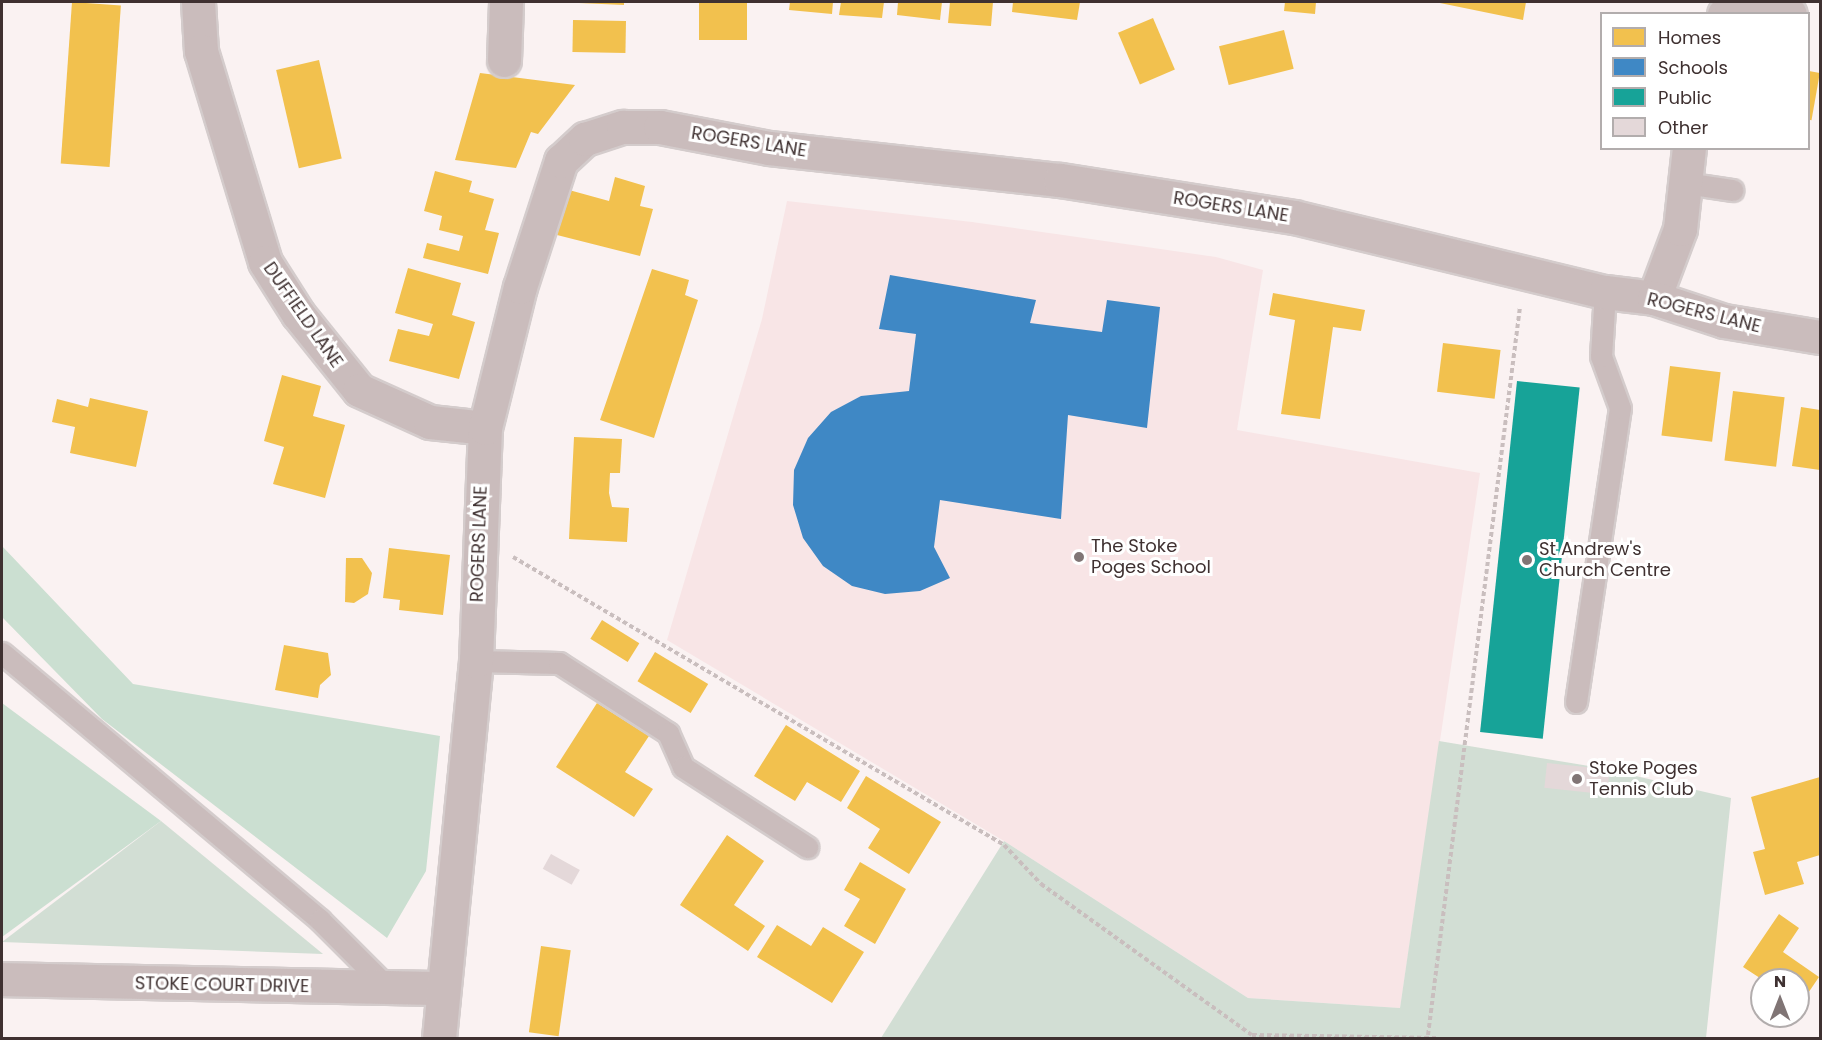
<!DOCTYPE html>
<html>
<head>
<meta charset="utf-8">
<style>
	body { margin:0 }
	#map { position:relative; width:1822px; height:1040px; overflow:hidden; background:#faf2f2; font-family:Poppins,sans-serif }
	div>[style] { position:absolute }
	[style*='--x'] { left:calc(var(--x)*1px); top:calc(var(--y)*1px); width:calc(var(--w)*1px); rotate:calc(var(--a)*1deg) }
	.built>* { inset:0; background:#f8e5e6 }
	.green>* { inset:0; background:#d2ded4 }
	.forest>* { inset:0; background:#cbdfd1 }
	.homes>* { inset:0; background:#f2c14e; transform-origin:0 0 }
	.schools>* { inset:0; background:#3f88c5 }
	.public>* { inset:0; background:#17a398; transform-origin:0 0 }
	.building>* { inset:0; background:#e4d8d9; transform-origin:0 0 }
	.path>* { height:4px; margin-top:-2px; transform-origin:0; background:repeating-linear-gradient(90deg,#c9bebe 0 4.5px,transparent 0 7.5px) }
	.roads { filter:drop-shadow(2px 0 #d4cccc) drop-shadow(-2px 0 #d4cccc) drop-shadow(0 2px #d4cccc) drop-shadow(0 -2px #d4cccc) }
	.service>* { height:21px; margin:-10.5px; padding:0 10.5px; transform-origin:10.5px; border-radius:10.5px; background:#cabcbc }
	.minor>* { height:33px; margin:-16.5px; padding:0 16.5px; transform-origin:16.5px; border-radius:16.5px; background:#cabcbc }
	.dots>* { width:16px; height:16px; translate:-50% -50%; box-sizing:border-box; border:3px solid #fff; border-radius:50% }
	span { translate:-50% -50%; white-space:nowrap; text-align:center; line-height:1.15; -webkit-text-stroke:6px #fff; paint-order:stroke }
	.street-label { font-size:18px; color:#3f3131 }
	.poi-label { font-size:18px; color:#3f3131 }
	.left { translate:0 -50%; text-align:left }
	.frame { position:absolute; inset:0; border:3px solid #3f3131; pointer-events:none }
	.legend { position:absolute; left:1600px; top:12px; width:210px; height:138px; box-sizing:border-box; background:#fff; border:2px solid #b2adad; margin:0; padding:8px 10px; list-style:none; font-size:18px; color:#3f3131 }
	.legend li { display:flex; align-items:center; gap:12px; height:30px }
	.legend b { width:30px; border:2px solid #b2adad }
	.north { position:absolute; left:1750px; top:968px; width:60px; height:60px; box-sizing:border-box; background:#fff; border:2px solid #b2adad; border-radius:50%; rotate:0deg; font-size:16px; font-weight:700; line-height:24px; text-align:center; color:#3f3131 }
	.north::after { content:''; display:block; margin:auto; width:21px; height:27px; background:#807575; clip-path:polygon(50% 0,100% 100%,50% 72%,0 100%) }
</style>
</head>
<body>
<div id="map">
	<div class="built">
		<i style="clip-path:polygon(787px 201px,972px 222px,1216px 257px,1263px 270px,1237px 430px,1480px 473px,1400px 1008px,1248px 998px,1004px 841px,667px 640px,762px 319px)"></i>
	</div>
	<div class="green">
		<i style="clip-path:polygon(1439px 741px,1601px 768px,1731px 798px,1706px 1038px,881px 1038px,1004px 841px,1248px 998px,1400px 1008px)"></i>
		<i style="clip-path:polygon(161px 821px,323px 954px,2px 942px)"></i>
	</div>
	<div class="forest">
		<i style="clip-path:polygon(2px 546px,133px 684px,440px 736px,426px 871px,387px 938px,102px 719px,2px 617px)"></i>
		<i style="clip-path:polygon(2px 703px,161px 821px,2px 937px)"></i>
	</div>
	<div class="homes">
		<i style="left:72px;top:2px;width:49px;height:162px;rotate:4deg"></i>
		<i style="clip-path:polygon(579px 2px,624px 2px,624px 5px,579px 3px)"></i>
		<i style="left:699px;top:2px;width:48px;height:38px"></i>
		<i style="clip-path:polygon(790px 2px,833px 2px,832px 14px,789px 10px)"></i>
		<i style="clip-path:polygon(841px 2px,884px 2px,882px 18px,839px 15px)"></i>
		<i style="clip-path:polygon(898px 2px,942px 2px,940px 20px,897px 15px)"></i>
		<i style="clip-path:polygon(950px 2px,993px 2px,991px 26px,948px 23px)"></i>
		<i style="clip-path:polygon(1013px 2px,1080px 2px,1077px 20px,1012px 12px)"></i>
		<i style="clip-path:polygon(1285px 2px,1316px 2px,1315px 14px,1284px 11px)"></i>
		<i style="clip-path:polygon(1435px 2px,1526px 2px,1523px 20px)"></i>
		<i style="left:1153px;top:18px;width:56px;height:38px;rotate:67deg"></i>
		<i style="left:573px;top:20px;width:53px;height:32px;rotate:1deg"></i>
		<i style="left:1284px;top:30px;width:40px;height:67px;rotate:76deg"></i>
		<i style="left:319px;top:60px;width:101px;height:44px;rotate:77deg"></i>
		<i style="left:1809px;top:71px;width:11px;height:48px;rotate:10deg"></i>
		<i style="clip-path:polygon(480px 73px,575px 85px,538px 134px,531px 132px,516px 168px,455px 160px)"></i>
		<i style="clip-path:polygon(435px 171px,472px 181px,469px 192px,494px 199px,485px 230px,499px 233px,488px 274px,423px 258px,427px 243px,459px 251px,463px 236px,439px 230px,442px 216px,424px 211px)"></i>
		<i style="clip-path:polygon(615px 177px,645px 186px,640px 206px,653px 209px,640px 256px,557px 235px,569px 190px,609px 201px)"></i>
		<i style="clip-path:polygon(408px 268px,461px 283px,452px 315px,475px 322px,459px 379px,389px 361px,398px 329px,429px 336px,433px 324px,395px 313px)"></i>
		<i style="clip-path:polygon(652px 269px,689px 280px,685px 295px,698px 300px,654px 438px,600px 420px)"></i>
		<i style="clip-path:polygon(1273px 293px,1365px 310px,1361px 331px,1333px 327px,1320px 419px,1281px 414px,1295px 320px,1269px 315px)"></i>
		<i style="left:1443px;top:343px;width:58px;height:49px;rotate:7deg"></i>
		<i style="left:1670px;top:366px;width:51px;height:70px;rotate:7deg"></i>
		<i style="clip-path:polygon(282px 375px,321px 386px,313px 416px,345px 425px,325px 498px,273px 484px,284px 447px,264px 441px)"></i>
		<i style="left:1733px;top:391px;width:52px;height:70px;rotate:7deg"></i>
		<i style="clip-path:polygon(90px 398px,148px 411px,136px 467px,70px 453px,75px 427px,52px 422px,57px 399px,88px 407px)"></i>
		<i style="clip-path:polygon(1801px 407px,1820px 410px,1820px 470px,1792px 466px)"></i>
		<i style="clip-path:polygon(574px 437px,622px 439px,620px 473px,610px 473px,609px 493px,612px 507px,629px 508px,627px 542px,569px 539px)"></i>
		<i style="clip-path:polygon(389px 548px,450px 555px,443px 615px,399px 610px,400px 600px,383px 598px)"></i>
		<i style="clip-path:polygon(346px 558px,362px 558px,372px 573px,368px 594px,354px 603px,345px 602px)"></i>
		<i style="left:602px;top:620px;width:44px;height:22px;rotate:32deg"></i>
		<i style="clip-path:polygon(284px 645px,328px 653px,331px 675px,320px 685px,318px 698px,275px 690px)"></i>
		<i style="left:655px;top:652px;width:62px;height:34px;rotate:31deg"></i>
		<i style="clip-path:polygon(597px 703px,649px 736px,625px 772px,653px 789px,634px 817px,556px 767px)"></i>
		<i style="clip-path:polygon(786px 725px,860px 771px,841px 802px,807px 782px,795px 801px,754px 776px)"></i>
		<i style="clip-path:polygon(866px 776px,941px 822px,909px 874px,868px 848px,880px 829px,847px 808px)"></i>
		<i style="clip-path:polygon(1820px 777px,1820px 855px,1797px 862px,1804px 884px,1765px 895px,1753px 852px,1765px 849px,1751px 797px)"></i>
		<i style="clip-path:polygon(727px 835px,764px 861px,734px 905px,765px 926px,748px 951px,680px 905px)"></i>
		<i style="clip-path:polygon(860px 862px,906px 889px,875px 944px,844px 926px,860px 899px,844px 890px)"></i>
		<i style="clip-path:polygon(1779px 914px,1799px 928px,1783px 952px,1819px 977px,1800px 1005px,1798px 980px,1763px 980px,1743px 967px)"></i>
		<i style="clip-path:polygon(777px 925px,811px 946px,823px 927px,864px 952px,832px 1003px,757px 957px)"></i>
		<i style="left:541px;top:946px;width:30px;height:87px;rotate:8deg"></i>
	</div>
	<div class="schools">
		<i style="clip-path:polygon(890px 275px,1036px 300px,1030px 323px,1102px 332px,1107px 300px,1160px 307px,1147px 428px,1068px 415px,1061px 519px,940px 500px,934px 547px,950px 578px,920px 591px,885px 594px,852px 586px,823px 566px,803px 538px,793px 505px,794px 470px,808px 438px,831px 412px,861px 396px,909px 391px,916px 334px,879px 329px)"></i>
	</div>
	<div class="public">
		<i style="left:1517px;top:381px;width:63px;height:353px;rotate:6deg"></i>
	</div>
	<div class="building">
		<i style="left:1547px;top:763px;width:63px;height:25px;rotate:6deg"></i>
		<i style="left:551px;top:854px;width:33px;height:17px;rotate:29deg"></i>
	</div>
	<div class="path">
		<i style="--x:513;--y:557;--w:569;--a:30.39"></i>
		<i style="--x:1004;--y:845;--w:54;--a:46.5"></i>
		<i style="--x:1041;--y:884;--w:259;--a:35.6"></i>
		<i style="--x:1252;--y:1035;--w:184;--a:0.9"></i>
		<i style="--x:1428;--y:1035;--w:734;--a:-82.8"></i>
	</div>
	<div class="roads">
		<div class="service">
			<i style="--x:1685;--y:183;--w:48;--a:8.5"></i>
			<i style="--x:2;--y:653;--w:415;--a:40"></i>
			<i style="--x:320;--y:920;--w:98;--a:45"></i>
			<i style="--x:476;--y:661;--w:83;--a:1.4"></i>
			<i style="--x:559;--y:663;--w:130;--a:32.7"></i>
			<i style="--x:668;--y:733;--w:37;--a:66"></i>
			<i style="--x:683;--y:767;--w:148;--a:32.8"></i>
			<i style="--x:1576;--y:702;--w:297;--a:-81.5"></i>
			<i style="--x:1620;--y:408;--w:55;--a:-110.1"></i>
			<i style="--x:1601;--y:356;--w:64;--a:-86.4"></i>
		</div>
		<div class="minor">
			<i style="--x:198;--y:2;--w:49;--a:86.5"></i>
			<i style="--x:201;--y:51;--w:220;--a:73.1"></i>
			<i style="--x:265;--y:262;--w:62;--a:57.6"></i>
			<i style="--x:298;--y:314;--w:97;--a:51.2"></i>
			<i style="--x:359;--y:390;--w:78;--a:24.3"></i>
			<i style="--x:430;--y:422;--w:55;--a:6.2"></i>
			<i style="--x:1724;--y:14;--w:9;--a:-36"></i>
			<i style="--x:1731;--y:9;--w:59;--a:4.8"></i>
			<i style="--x:504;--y:60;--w:58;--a:-88"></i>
			<i style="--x:1654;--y:298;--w:74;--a:-69.4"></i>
			<i style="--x:1680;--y:229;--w:81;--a:-83.7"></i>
			<i style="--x:2;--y:979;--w:441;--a:1.2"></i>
			<i style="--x:439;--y:1038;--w:379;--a:-84.4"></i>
			<i style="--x:476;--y:661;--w:233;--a:-87.8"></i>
			<i style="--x:485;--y:428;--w:145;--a:-76.1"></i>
			<i style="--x:520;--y:287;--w:133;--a:-72"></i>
			<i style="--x:561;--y:161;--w:33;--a:-43"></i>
			<i style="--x:585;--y:139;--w:40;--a:-18"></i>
			<i style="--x:623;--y:127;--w:37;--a:0"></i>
			<i style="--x:660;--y:127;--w:111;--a:10.9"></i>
			<i style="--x:769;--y:148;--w:293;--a:6.3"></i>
			<i style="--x:1060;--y:180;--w:237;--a:9"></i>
			<i style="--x:1294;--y:217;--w:320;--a:13.6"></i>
			<i style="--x:1605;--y:292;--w:49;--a:7"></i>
			<i style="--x:1654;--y:298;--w:74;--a:18.2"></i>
			<i style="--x:1724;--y:321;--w:97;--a:9.5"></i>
		</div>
	</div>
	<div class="dots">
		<i style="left:1079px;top:557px;background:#807575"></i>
		<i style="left:1527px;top:560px;background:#807575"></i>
		<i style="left:1577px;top:779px;background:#807575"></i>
	</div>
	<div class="street-label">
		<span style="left:749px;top:142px;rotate:9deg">ROGERS LANE</span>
		<span style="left:1231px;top:207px;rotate:9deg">ROGERS LANE</span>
		<span style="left:1704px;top:313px;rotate:14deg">ROGERS LANE</span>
		<span style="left:303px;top:315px;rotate:55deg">DUFFIELD LANE</span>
		<span style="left:479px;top:544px;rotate:-88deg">ROGERS LANE</span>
		<span style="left:222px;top:985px;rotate:1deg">STOKE COURT DRIVE</span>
	</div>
	<div class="poi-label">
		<span class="left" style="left:1091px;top:557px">The Stoke<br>Poges School</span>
		<span class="left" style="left:1539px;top:560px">St Andrew's<br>Church Centre</span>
		<span class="left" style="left:1589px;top:779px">Stoke Poges<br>Tennis Club</span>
	</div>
	<div class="frame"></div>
	<ul class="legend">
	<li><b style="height:16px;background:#f2c14e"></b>Homes</li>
	<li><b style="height:16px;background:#3f88c5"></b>Schools</li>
	<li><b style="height:16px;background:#17a398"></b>Public</li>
	<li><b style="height:16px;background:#e4d8d9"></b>Other</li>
	</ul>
	<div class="north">N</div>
</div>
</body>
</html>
